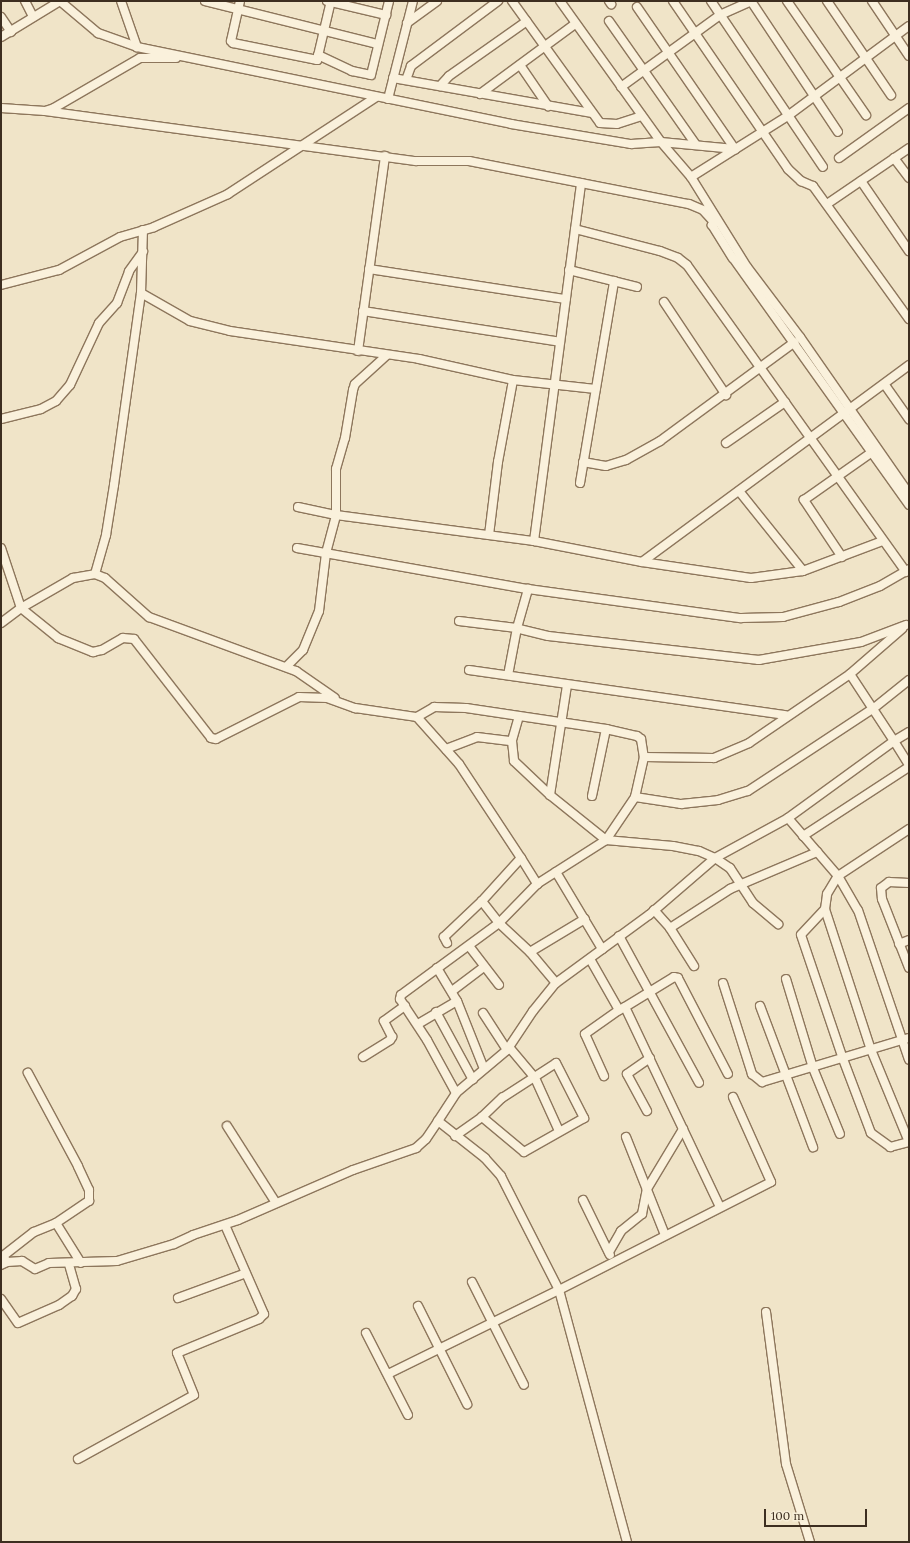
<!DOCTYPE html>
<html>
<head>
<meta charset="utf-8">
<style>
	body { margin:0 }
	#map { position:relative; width:910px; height:1543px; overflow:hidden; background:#f0e4c8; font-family:Lora,serif }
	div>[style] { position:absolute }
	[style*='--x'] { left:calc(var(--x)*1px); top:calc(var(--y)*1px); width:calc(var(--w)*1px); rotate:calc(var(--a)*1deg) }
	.roads { filter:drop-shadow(1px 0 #8d765c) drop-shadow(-1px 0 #8d765c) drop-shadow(0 1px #8d765c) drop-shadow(0 -1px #8d765c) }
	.minor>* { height:8px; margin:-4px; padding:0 4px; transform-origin:4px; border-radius:4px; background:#faf1dc }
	span { translate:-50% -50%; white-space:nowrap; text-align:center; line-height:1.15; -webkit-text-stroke:3.5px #f7eed8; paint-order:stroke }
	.frame { position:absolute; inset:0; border:2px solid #3d2e20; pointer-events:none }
	.scale { position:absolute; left:764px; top:1509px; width:103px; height:18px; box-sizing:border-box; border:2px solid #3d2e20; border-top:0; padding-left:5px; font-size:12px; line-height:14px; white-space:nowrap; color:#3d2e20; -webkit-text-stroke:3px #f7eed8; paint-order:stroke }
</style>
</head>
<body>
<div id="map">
	<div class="roads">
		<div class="minor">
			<i style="--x:25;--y:1;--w:18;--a:63"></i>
			<i style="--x:121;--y:1;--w:49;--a:70.8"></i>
			<i style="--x:205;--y:1;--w:178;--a:14"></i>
			<i style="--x:240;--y:1;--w:41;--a:102.7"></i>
			<i style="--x:231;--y:41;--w:3;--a:45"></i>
			<i style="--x:233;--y:43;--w:86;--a:11.4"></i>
			<i style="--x:317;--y:60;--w:61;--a:-76.7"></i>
			<i style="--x:327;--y:1;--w:61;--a:13.3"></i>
			<i style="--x:512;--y:1;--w:150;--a:54.2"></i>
			<i style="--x:600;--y:123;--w:17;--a:3"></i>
			<i style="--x:617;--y:124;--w:26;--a:-18"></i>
			<i style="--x:560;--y:1;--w:173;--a:54.4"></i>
			<i style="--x:661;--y:142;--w:46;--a:49.4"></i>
			<i style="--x:691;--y:177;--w:106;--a:58.1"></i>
			<i style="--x:747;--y:267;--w:88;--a:52.9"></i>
			<i style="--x:800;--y:337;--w:191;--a:55.2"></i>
			<i style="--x:609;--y:1;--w:4;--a:56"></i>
			<i style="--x:673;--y:1;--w:204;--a:55.6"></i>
			<i style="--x:788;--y:169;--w:18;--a:43"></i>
			<i style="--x:801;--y:181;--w:13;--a:23"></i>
			<i style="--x:813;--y:186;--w:164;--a:54.2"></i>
			<i style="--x:711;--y:1;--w:200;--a:56"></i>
			<i style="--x:751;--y:1;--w:157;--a:56.4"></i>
			<i style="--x:787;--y:1;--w:139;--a:55.3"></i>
			<i style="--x:827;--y:1;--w:114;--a:55.8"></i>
			<i style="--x:872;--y:1;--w:66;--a:56.1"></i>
			<i style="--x:637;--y:7;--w:173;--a:55.4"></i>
			<i style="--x:1;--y:17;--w:18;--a:56"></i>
			<i style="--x:609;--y:21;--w:151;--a:54.9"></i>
			<i style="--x:407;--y:23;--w:37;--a:-36"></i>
			<i style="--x:1;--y:37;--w:69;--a:-31.4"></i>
			<i style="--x:60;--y:1;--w:50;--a:40.1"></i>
			<i style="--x:98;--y:33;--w:41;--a:19.7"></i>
			<i style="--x:137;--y:47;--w:382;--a:11.6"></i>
			<i style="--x:511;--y:124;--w:122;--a:9.5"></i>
			<i style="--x:631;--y:144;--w:30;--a:-4"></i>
			<i style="--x:661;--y:142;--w:74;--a:5.4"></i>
			<i style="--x:318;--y:55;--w:38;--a:25"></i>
			<i style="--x:352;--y:71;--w:19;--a:12"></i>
			<i style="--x:371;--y:75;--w:76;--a:-76.3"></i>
			<i style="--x:520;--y:65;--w:50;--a:55.7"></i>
			<i style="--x:393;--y:78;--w:201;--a:10"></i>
			<i style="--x:406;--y:80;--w:15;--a:-70"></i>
			<i style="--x:411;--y:66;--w:109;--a:-36.8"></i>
			<i style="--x:440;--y:86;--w:13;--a:-48"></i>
			<i style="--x:449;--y:76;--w:95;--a:-35.2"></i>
			<i style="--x:621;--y:87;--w:122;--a:-36"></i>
			<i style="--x:720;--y:15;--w:35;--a:-24"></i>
			<i style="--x:480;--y:94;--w:118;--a:-36.4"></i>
			<i style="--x:388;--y:99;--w:101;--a:-75.7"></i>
			<i style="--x:1;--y:108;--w:44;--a:3.9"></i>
			<i style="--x:45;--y:111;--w:9;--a:-18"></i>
			<i style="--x:54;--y:108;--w:99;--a:-30.2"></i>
			<i style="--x:140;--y:58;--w:36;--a:0"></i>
			<i style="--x:45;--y:111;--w:374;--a:7.7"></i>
			<i style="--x:416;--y:161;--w:53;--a:0"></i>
			<i style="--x:469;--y:161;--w:224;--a:11.1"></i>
			<i style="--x:689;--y:204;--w:15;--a:23"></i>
			<i style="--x:703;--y:210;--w:15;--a:48"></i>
			<i style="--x:839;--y:158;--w:86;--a:-35.5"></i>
			<i style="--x:894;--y:158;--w:25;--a:53"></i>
			<i style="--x:691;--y:177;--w:116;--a:-32.3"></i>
			<i style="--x:789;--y:115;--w:149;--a:-36.6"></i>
			<i style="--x:861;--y:181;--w:85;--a:55.6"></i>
			<i style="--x:827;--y:204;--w:99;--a:-34.3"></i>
			<i style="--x:716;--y:221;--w:6;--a:135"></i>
			<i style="--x:712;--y:225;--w:39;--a:58"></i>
			<i style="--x:733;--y:258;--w:303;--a:54.5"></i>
			<i style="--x:575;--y:229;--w:88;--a:14.5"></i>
			<i style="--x:660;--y:251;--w:19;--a:21"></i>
			<i style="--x:678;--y:258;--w:11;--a:38"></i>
			<i style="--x:687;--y:265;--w:377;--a:54.5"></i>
			<i style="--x:369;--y:269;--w:199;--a:8.7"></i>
			<i style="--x:569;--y:270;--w:70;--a:14"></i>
			<i style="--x:1;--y:285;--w:60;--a:-14.5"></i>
			<i style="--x:59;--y:270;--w:69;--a:-28.4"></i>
			<i style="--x:120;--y:237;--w:35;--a:-16"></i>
			<i style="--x:154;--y:227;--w:81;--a:-24"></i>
			<i style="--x:228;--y:194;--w:177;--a:-33.2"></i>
			<i style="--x:141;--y:293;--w:56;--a:29.7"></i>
			<i style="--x:190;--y:321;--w:41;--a:14"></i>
			<i style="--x:230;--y:331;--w:191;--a:8.4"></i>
			<i style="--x:419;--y:359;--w:96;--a:12.6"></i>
			<i style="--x:513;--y:380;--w:83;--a:6.2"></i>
			<i style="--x:664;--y:302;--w:112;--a:56.3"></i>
			<i style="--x:363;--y:311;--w:199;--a:8.9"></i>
			<i style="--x:358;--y:351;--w:197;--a:-82.1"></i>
			<i style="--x:885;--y:385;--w:42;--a:54.8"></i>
			<i style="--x:1;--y:419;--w:41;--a:-14"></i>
			<i style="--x:41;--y:409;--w:17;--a:-28"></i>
			<i style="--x:56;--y:401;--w:21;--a:-49"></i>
			<i style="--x:70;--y:385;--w:68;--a:-64.9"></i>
			<i style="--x:99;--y:323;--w:27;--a:-48"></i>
			<i style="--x:117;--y:303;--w:34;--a:-69"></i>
			<i style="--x:129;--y:271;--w:24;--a:-54"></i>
			<i style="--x:726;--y:443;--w:72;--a:-34.8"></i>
			<i style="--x:583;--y:462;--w:23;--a:10"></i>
			<i style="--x:606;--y:466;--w:21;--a:-17"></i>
			<i style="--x:626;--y:460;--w:39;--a:-29"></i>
			<i style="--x:660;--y:441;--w:167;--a:-36.3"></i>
			<i style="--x:580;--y:483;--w:205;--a:-80.4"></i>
			<i style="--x:739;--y:491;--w:102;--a:51.3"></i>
			<i style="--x:298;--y:507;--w:39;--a:12"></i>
			<i style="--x:336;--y:515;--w:200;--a:7.5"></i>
			<i style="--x:534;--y:541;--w:110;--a:11"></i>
			<i style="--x:642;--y:562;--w:332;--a:-36.4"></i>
			<i style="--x:489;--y:535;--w:74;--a:-83"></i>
			<i style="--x:498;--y:462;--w:83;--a:-79.6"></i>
			<i style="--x:534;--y:541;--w:361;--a:-82.5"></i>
			<i style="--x:1;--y:548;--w:63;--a:71.6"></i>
			<i style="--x:21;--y:608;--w:60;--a:-30"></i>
			<i style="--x:73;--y:578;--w:22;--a:-10"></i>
			<i style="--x:95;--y:574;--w:11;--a:22"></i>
			<i style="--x:105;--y:578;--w:59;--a:41.6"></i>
			<i style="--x:149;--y:617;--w:157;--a:20.2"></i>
			<i style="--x:296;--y:671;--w:47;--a:34.7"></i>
			<i style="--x:297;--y:548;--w:235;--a:10.1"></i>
			<i style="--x:842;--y:557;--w:69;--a:-123.7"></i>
			<i style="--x:804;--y:500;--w:83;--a:-35.2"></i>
			<i style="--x:642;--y:562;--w:110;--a:8.4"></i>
			<i style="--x:751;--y:578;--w:52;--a:-7.7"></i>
			<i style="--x:803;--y:571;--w:85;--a:-20.6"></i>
			<i style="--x:95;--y:574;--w:41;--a:-74.2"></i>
			<i style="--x:106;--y:535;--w:51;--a:-80.9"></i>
			<i style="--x:114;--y:485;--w:194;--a:-82"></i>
			<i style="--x:141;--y:293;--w:63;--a:-88.2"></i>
			<i style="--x:459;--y:621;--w:58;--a:6.9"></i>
			<i style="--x:517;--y:628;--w:48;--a:100.8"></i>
			<i style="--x:1;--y:623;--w:25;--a:-37"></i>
			<i style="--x:21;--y:608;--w:48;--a:39"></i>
			<i style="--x:58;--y:638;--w:38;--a:22"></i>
			<i style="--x:93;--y:652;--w:9;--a:-13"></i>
			<i style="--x:102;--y:650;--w:24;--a:-30"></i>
			<i style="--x:123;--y:638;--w:11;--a:5"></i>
			<i style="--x:134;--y:639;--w:125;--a:52.1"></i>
			<i style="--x:211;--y:738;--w:5;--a:11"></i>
			<i style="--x:216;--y:739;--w:93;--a:-26.8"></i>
			<i style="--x:299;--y:697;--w:28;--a:2"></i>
			<i style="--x:327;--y:698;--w:30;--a:20"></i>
			<i style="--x:355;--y:708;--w:63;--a:8.3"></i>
			<i style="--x:417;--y:717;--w:63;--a:48.2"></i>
			<i style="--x:459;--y:764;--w:113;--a:56.6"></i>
			<i style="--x:906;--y:625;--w:48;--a:159.3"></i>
			<i style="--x:861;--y:642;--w:104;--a:170"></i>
			<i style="--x:759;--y:660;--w:212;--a:-173.5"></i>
			<i style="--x:548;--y:636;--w:32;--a:-166"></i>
			<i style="--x:517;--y:628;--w:41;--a:-74.2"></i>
			<i style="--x:528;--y:589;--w:215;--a:7.8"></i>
			<i style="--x:741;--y:618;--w:42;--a:-1.4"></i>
			<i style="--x:783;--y:617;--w:58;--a:-15"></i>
			<i style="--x:839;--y:602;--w:44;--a:-21.3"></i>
			<i style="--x:880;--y:586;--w:34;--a:-30"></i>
			<i style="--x:286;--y:667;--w:24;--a:-45"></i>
			<i style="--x:303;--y:650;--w:42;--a:-67.7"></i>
			<i style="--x:319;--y:611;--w:58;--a:-83.1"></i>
			<i style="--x:326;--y:553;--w:39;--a:-75"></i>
			<i style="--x:336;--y:515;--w:46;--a:-90"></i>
			<i style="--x:336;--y:469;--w:32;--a:-74"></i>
			<i style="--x:345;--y:438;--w:49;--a:-80.5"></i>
			<i style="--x:353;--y:390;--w:6;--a:-72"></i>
			<i style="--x:355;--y:384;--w:43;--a:-42.2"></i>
			<i style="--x:469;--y:670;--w:320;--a:8.1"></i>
			<i style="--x:519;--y:716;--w:26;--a:106"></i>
			<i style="--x:512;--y:741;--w:20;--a:84"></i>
			<i style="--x:514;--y:761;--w:50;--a:43.4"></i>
			<i style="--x:550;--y:795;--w:72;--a:38.8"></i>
			<i style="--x:606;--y:840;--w:52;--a:-56"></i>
			<i style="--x:635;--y:797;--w:41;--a:-77.3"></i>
			<i style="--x:417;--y:717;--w:20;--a:-30"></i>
			<i style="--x:434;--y:707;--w:32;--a:2"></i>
			<i style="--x:466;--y:708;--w:142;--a:8.5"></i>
			<i style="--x:606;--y:729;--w:32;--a:13"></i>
			<i style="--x:637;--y:736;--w:5;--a:37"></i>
			<i style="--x:641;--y:739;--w:18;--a:81"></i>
			<i style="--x:644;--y:757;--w:70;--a:0.8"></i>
			<i style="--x:714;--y:758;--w:38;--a:-23"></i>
			<i style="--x:749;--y:743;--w:122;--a:-34.3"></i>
			<i style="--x:909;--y:732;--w:17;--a:149"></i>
			<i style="--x:894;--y:741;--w:28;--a:58"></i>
			<i style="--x:446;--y:749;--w:33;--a:-21"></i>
			<i style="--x:477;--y:737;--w:35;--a:7"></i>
			<i style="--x:550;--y:795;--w:111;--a:-81.2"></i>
			<i style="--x:592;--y:796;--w:68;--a:-78.2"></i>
			<i style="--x:635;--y:797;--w:47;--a:8.7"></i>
			<i style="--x:681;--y:804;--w:37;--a:-6"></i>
			<i style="--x:718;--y:800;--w:31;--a:-17"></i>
			<i style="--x:748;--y:791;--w:151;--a:-33.4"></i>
			<i style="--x:874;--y:708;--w:45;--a:-38.7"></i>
			<i style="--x:788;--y:818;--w:131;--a:-36"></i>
			<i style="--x:894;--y:741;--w:80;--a:-123.3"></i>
			<i style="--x:850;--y:674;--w:69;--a:-40.9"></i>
			<i style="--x:803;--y:836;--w:126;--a:-33.1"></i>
			<i style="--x:556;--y:872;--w:90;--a:59.1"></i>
			<i style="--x:909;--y:883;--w:20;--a:-177"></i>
			<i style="--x:889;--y:882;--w:10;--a:143"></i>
			<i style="--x:881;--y:888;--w:11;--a:85"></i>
			<i style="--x:882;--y:899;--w:74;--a:68.6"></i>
			<i style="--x:825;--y:909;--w:35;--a:133"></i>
			<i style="--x:801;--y:935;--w:131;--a:71.3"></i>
			<i style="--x:843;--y:1059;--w:79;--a:69.3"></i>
			<i style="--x:871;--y:1133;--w:24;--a:36"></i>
			<i style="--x:890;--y:1147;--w:20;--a:-15"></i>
			<i style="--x:654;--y:910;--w:24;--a:48"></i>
			<i style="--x:670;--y:928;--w:45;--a:57.7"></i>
			<i style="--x:670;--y:928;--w:72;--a:-33"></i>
			<i style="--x:730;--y:889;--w:95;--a:-23"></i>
			<i style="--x:619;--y:936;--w:167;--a:61.4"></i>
			<i style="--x:447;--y:943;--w:7;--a:-117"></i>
			<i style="--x:444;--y:937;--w:52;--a:-43.5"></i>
			<i style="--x:899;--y:944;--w:11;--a:-22"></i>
			<i style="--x:469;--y:946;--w:49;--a:52.4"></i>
			<i style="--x:530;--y:952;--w:64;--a:-31"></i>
			<i style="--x:590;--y:959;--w:59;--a:60.4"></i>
			<i style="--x:619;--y:1010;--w:7;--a:-27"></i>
			<i style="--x:625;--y:1007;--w:221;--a:64.6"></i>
			<i style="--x:437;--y:968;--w:39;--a:59"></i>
			<i style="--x:457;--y:1001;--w:73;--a:68.3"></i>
			<i style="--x:786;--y:979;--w:93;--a:73.1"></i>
			<i style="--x:813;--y:1068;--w:71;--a:67.8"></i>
			<i style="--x:556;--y:983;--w:40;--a:-130"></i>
			<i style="--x:530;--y:952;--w:42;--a:-136.9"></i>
			<i style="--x:499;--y:923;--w:54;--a:-45.7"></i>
			<i style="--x:537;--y:884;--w:82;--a:-32.5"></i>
			<i style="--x:606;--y:840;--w:67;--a:5.1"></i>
			<i style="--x:673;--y:846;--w:26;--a:11"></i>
			<i style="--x:699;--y:851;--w:17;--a:24"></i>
			<i style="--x:715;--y:858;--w:18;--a:34"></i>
			<i style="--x:730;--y:868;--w:42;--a:56.7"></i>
			<i style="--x:753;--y:903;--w:33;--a:40"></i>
			<i style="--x:723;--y:983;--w:96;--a:72.3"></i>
			<i style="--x:752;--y:1074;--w:13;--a:39"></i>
			<i style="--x:762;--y:1082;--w:153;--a:-16.7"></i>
			<i style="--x:452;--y:991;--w:40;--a:-37"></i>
			<i style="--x:760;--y:1006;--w:151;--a:69.4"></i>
			<i style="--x:625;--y:1007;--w:57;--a:-31.5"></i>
			<i style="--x:674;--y:977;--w:4;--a:14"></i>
			<i style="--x:678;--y:978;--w:108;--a:62.5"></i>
			<i style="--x:436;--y:1012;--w:77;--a:61.4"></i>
			<i style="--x:483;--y:1013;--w:44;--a:57"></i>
			<i style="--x:418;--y:1024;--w:45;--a:-30.5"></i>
			<i style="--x:509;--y:1047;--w:40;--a:50"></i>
			<i style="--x:535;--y:1078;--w:58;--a:65.6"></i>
			<i style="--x:363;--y:1057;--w:32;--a:-32"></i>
			<i style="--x:390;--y:1040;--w:4;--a:-56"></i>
			<i style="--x:392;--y:1037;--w:18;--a:-117"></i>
			<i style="--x:384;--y:1021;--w:26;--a:-36"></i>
			<i style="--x:604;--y:1076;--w:46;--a:-114.3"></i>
			<i style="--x:585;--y:1034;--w:42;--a:-35.2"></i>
			<i style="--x:456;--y:1093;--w:60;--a:-118.7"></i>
			<i style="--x:427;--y:1040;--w:49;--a:-123.4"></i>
			<i style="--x:400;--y:999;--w:4;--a:-76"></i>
			<i style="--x:401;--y:995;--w:122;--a:-36.3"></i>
			<i style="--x:499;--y:923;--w:28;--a:-128"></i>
			<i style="--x:482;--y:901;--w:58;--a:-47.8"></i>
			<i style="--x:521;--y:858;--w:31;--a:58"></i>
			<i style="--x:733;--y:1097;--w:93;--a:65.9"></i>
			<i style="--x:771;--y:1182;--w:238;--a:153"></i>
			<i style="--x:559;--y:1290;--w:128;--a:-117"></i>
			<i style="--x:501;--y:1176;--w:24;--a:-132"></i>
			<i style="--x:485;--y:1158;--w:60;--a:-141.8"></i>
			<i style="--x:438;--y:1121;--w:33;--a:-57"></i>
			<i style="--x:456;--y:1093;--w:67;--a:-40.1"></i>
			<i style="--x:507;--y:1050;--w:47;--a:-56.3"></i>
			<i style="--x:533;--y:1011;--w:36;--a:-51"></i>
			<i style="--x:556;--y:983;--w:115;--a:-36.2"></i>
			<i style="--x:649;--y:915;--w:87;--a:-40.8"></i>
			<i style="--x:715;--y:858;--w:83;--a:-28.7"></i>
			<i style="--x:788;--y:818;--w:77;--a:49.2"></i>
			<i style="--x:838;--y:876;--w:85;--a:-33.5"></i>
			<i style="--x:647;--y:1111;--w:42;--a:-118.4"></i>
			<i style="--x:627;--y:1074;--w:28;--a:-35"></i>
			<i style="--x:227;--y:1126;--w:91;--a:57.5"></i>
			<i style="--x:455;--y:1136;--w:33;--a:-35"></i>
			<i style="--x:482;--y:1117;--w:28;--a:-44"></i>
			<i style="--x:502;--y:1098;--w:64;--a:-32.9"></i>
			<i style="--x:556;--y:1063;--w:62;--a:63"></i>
			<i style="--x:584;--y:1118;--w:69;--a:150.5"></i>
			<i style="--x:524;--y:1152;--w:55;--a:-140.2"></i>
			<i style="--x:626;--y:1137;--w:105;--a:68.3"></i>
			<i style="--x:909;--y:1142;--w:100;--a:-112.4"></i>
			<i style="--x:871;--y:1050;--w:148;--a:-108.1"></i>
			<i style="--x:825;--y:909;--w:15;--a:-82"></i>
			<i style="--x:827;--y:894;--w:21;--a:-59"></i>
			<i style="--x:838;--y:876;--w:39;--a:60"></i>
			<i style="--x:858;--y:910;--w:158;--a:71.2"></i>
			<i style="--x:583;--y:1200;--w:61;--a:63.9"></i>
			<i style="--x:56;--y:1223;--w:47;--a:58"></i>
			<i style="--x:609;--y:1252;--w:24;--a:-60"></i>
			<i style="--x:621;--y:1231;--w:27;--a:-39"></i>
			<i style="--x:642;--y:1214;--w:25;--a:-79"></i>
			<i style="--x:647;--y:1189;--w:70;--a:-59"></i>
			<i style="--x:7;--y:1262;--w:7;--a:-124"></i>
			<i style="--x:3;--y:1256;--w:39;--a:-38"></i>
			<i style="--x:34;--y:1232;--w:24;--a:-22"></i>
			<i style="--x:56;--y:1223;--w:40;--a:-34"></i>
			<i style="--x:89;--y:1201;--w:11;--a:-90"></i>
			<i style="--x:89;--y:1190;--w:26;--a:-115"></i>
			<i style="--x:78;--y:1166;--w:106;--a:-118.3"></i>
			<i style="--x:1;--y:1265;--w:7;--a:-27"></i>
			<i style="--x:7;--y:1262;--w:15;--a:-4"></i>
			<i style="--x:22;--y:1261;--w:15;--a:32"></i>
			<i style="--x:35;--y:1269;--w:15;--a:-23"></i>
			<i style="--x:49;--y:1263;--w:68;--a:-1.7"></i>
			<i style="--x:117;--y:1261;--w:59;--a:-16.6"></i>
			<i style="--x:174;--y:1244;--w:21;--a:-25"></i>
			<i style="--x:193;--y:1235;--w:47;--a:-18.4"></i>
			<i style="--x:238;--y:1220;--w:125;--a:-23.5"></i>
			<i style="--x:353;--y:1170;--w:67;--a:-19.2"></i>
			<i style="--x:416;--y:1148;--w:13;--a:-42"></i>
			<i style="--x:426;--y:1139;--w:22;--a:-56"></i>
			<i style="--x:472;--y:1282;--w:115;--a:63.2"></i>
			<i style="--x:178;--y:1298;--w:72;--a:-20.2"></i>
			<i style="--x:1;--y:1299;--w:29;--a:55"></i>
			<i style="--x:18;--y:1323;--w:45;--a:-23.7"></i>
			<i style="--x:59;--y:1305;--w:16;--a:-35"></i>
			<i style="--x:72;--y:1296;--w:8;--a:-60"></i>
			<i style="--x:76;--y:1289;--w:26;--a:-106"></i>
			<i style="--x:418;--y:1306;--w:110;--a:63.4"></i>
			<i style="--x:766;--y:1312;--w:153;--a:82.5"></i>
			<i style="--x:786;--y:1464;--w:82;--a:72.9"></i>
			<i style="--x:366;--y:1333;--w:92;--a:62.9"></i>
			<i style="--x:388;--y:1374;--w:191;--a:-26.2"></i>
			<i style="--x:559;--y:1290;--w:261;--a:74.9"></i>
			<i style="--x:78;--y:1459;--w:132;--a:-28.9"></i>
			<i style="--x:194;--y:1395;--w:45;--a:-112"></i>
			<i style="--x:177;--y:1353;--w:89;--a:-22.5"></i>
			<i style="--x:259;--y:1319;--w:7;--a:-45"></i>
			<i style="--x:264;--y:1314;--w:97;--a:-113.7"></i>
		</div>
	</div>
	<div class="frame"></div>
	<div class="scale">100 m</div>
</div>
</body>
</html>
